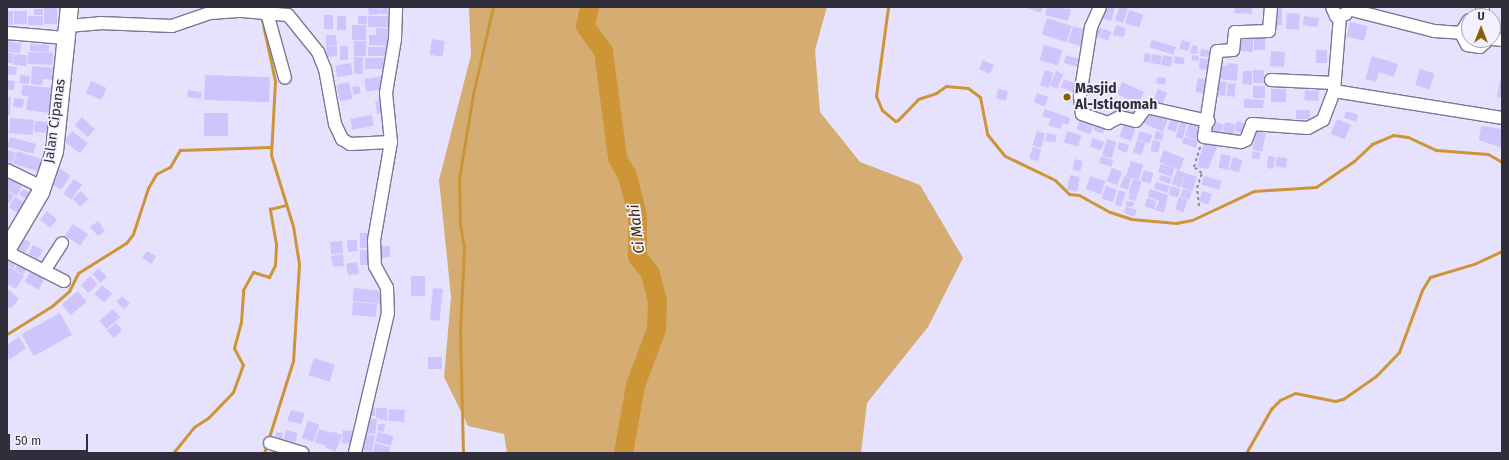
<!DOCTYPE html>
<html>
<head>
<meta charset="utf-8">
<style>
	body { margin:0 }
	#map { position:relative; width:1509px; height:460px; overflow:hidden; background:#e6e2fd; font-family:"Fira Sans",sans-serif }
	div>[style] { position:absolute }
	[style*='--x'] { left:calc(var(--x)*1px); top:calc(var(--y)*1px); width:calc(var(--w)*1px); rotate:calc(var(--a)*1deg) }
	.green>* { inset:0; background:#d5ad72 }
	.stream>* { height:3px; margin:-1.5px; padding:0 1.5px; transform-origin:1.5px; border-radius:1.5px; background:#cd9536 }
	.river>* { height:19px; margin:-9.5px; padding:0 9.5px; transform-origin:9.5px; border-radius:9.5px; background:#cd9536 }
	.building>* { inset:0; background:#cfc5fc; transform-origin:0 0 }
	.round { border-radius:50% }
	.path>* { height:2px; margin-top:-1px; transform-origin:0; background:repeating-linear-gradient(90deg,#8a879b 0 3px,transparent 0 6px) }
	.roads { filter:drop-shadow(1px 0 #7b7694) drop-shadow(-1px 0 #7b7694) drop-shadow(0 1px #7b7694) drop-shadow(0 -1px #7b7694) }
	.street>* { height:12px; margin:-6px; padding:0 6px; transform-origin:6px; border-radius:6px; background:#fff }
	.secondary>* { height:17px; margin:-8.5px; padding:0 8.5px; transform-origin:8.5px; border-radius:8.5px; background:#fff }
	.dots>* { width:11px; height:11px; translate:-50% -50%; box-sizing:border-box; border:2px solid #f3f1fe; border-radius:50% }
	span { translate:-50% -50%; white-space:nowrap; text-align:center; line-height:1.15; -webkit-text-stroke:3.5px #f3f1fe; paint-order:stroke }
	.poi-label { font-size:14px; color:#302e3b; font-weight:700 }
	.left { translate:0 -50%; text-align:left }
	.street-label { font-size:14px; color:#302e3b }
	.water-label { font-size:15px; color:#3d2700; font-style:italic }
	.frame { position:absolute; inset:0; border:8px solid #302e3b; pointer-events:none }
	.north { position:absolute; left:1461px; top:8px; width:40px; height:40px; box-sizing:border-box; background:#f3f1fe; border:1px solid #a5a3b0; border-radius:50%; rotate:0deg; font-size:11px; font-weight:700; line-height:16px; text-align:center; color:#302e3b }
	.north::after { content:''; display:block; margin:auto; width:14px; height:18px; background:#8b5f02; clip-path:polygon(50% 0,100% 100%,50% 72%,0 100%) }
	.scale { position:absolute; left:8px; top:434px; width:80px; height:18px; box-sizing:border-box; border:2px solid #302e3b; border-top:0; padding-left:5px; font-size:12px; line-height:14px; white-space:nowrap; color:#302e3b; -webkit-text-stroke:3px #f3f1fe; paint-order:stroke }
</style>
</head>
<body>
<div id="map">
	<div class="green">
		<i style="clip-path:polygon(469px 7px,827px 7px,815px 50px,820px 112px,860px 162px,920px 185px,963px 258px,928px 327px,867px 403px,861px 453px,507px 453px,504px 434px,468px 426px,444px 377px,451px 297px,439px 180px,471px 55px)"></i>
	</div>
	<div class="stream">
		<i style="--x:888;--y:7;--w:90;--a:97.7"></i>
		<i style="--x:876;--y:96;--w:15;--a:67"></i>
		<i style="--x:882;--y:110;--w:17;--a:40"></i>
		<i style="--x:895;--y:121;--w:3;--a:-18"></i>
		<i style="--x:898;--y:120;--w:29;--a:-46"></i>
		<i style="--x:918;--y:99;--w:19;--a:-18"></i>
		<i style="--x:936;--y:93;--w:12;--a:-35"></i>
		<i style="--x:946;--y:86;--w:22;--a:5"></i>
		<i style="--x:968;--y:88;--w:15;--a:37"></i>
		<i style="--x:980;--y:97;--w:38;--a:79"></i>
		<i style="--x:987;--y:134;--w:28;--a:51"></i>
		<i style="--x:1005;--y:156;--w:55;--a:25.6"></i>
		<i style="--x:1055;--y:180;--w:20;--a:45"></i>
		<i style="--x:1069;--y:194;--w:10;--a:6"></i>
		<i style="--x:1079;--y:195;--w:35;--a:29"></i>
		<i style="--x:1110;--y:212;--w:22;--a:18"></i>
		<i style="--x:1131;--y:219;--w:45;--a:5.1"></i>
		<i style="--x:1176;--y:223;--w:16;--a:-11"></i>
		<i style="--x:1192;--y:220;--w:68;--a:-25.1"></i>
		<i style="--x:1254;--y:191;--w:62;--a:-3.7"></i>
		<i style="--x:1316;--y:187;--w:46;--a:-34.4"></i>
		<i style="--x:1354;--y:161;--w:25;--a:-43"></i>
		<i style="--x:1372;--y:144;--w:23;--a:-23"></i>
		<i style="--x:1393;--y:135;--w:15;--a:8"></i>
		<i style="--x:1408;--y:137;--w:31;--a:25"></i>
		<i style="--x:1436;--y:150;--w:52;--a:4.4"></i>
		<i style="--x:1488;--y:154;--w:16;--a:30"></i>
		<i style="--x:261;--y:15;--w:67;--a:78"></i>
		<i style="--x:275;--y:81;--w:74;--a:93.1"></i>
		<i style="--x:271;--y:155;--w:74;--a:72.8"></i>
		<i style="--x:293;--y:226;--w:38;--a:81"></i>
		<i style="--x:299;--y:264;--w:97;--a:93.5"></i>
		<i style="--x:293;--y:361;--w:96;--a:107.5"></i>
		<i style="--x:7;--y:334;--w:53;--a:-31.9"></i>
		<i style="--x:52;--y:306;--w:23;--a:-41"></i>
		<i style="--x:69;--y:291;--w:20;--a:-63"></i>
		<i style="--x:78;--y:273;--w:57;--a:-32"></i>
		<i style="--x:126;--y:243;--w:11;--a:-52"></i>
		<i style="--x:133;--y:234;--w:48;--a:-71.9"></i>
		<i style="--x:148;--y:188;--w:16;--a:-60"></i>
		<i style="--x:156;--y:174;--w:16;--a:-27"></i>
		<i style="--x:170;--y:167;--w:20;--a:-60"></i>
		<i style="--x:180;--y:150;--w:91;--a:-1.9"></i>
		<i style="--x:173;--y:453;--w:33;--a:-51"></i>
		<i style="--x:194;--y:427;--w:17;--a:-33"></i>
		<i style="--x:208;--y:418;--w:36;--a:-46"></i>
		<i style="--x:233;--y:392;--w:29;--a:-70"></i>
		<i style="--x:243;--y:365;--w:19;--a:-118"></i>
		<i style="--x:234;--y:348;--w:27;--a:-75"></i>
		<i style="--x:241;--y:322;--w:32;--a:-86"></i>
		<i style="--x:243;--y:290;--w:21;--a:-61"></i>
		<i style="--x:253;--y:272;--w:17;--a:17"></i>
		<i style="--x:269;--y:277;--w:13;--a:-63"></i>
		<i style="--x:275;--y:265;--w:21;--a:-87"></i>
		<i style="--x:276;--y:244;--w:36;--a:-100"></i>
		<i style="--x:270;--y:209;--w:16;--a:-14"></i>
		<i style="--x:463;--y:453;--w:121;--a:-91.4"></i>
		<i style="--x:460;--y:332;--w:85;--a:-87.3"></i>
		<i style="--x:464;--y:247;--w:23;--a:-100"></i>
		<i style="--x:460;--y:224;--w:46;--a:-91.2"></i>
		<i style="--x:459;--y:178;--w:85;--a:-80.5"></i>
		<i style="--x:473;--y:94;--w:89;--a:-77.1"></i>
		<i style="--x:1246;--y:453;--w:51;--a:-60.4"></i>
		<i style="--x:1271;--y:409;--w:13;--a:-45"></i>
		<i style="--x:1280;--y:400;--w:17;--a:-25"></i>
		<i style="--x:1295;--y:393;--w:41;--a:11.3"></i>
		<i style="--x:1335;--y:401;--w:8;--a:-14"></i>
		<i style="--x:1343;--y:399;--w:40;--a:-34.9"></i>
		<i style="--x:1376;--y:376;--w:33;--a:-46"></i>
		<i style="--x:1399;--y:352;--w:66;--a:-69.6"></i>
		<i style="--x:1422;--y:290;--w:15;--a:-58"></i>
		<i style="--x:1430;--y:277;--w:46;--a:-16.5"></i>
		<i style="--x:1474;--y:264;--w:31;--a:-25"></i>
	</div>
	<div class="river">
		<i style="--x:589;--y:7;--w:19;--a:102"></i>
		<i style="--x:585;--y:26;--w:31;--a:54"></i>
		<i style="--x:603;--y:51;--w:108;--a:82.5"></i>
		<i style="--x:617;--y:158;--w:20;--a:60"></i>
		<i style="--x:627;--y:175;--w:41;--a:76"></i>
		<i style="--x:637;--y:215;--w:41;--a:90"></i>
		<i style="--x:637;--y:256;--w:21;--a:53"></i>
		<i style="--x:650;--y:273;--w:29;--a:76"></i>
		<i style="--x:657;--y:301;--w:28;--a:92"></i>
		<i style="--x:656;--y:329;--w:60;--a:110.6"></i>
		<i style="--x:635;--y:385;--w:69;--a:100"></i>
	</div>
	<div class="building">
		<i style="left:44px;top:7px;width:13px;height:17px"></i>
		<i style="clip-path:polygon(368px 7px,379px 7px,380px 14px,369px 15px)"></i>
		<i style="left:380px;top:7px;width:12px;height:7px"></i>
		<i style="clip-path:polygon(1024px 7px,1043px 7px,1041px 13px)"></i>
		<i style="clip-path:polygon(1047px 7px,1071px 9px,1068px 21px,1045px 15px)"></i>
		<i style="clip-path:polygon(1101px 7px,1115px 8px,1111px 21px,1098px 17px)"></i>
		<i style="clip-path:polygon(1119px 7px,1128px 8px,1123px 23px,1115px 20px)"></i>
		<i style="clip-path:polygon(1235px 7px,1252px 7px,1252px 14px,1234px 13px)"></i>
		<i style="left:1271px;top:7px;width:11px;height:18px"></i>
		<i style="left:34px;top:9px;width:9px;height:6px"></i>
		<i style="left:1129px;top:10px;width:15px;height:14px;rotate:16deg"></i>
		<i style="left:7px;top:11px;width:6px;height:14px"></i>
		<i style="left:14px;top:11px;width:13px;height:13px"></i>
		<i style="left:1287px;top:13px;width:13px;height:16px;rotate:4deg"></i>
		<i style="left:324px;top:15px;width:9px;height:14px"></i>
		<i style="left:28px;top:16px;width:15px;height:9px"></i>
		<i style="left:337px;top:16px;width:9px;height:14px"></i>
		<i style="left:358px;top:16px;width:9px;height:8px"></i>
		<i style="left:368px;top:16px;width:25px;height:11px"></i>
		<i style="left:1304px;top:16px;width:15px;height:9px;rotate:8deg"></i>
		<i style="left:1047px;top:18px;width:26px;height:17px;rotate:18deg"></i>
		<i style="left:1350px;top:22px;width:18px;height:15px;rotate:13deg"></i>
		<i style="left:366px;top:25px;width:15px;height:14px;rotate:90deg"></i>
		<i style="clip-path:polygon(1116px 25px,1126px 28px,1124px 37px,1113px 35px)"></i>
		<i style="left:1073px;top:26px;width:14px;height:17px;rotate:17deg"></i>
		<i style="left:1096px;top:27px;width:7px;height:9px;rotate:16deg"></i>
		<i style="clip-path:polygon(376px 28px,393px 29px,393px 46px,369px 45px,369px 35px,376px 35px)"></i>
		<i style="left:1104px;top:29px;width:8px;height:9px;rotate:23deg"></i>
		<i style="clip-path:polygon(1253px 34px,1253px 52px,1235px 51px,1235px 37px)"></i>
		<i style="clip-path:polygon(326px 35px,336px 35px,337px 45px,326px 46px)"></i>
		<i style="clip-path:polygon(7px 36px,11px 36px,10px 42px,21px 43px,20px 53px,8px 52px)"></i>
		<i style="left:1254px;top:37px;width:11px;height:13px"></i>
		<i style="left:432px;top:39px;width:13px;height:16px;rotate:9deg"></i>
		<i style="clip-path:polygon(1152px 40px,1176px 47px,1173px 55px,1149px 47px)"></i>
		<i style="left:1182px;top:40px;width:9px;height:9px;rotate:18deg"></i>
		<i style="left:354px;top:41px;width:12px;height:15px"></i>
		<i style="left:30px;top:44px;width:19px;height:7px;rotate:3deg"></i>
		<i style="left:1044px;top:45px;width:19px;height:16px;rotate:16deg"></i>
		<i style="clip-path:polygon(1192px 45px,1198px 46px,1197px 54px,1190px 53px)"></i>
		<i style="clip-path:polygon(326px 46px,337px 46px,337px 56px,327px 57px)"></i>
		<i style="left:340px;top:46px;width:8px;height:14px"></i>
		<i style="left:368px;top:47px;width:20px;height:9px"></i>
		<i style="left:1201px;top:49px;width:12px;height:7px;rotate:9deg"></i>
		<i style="left:1316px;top:50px;width:11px;height:13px"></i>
		<i style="left:1271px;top:51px;width:14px;height:15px;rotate:4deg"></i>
		<i style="left:28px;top:52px;width:25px;height:12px;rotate:2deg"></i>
		<i style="left:7px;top:53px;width:6px;height:10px"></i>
		<i style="left:1145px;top:53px;width:6px;height:9px;rotate:9deg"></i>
		<i style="left:14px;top:54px;width:13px;height:11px;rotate:4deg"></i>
		<i style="left:1152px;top:54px;width:10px;height:9px;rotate:11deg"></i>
		<i style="left:1066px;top:55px;width:17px;height:8px;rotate:17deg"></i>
		<i style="left:1163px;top:55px;width:10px;height:10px;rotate:11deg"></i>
		<i style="left:1192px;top:55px;width:7px;height:5px;rotate:8deg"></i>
		<i style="left:1175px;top:56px;width:10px;height:7px;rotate:11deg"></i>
		<i style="clip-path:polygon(1372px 56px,1398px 64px,1394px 77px,1379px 72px,1376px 82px,1365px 79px)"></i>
		<i style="left:354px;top:57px;width:9px;height:17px"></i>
		<i style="left:365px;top:58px;width:22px;height:11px"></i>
		<i style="clip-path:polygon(1200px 58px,1210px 60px,1208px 70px,1199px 69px)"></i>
		<i style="left:983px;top:60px;width:12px;height:10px;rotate:24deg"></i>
		<i style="left:351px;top:63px;width:12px;height:16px;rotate:81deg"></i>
		<i style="clip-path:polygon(1227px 63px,1238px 64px,1237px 81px,1213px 78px,1215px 64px,1227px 66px)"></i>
		<i style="left:7px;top:66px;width:10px;height:8px;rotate:6deg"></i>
		<i style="clip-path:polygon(32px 66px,55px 68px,54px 80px,43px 79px,42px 85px,31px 84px)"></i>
		<i style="left:1420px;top:69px;width:15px;height:17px;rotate:16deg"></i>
		<i style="left:1045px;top:70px;width:9px;height:16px;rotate:18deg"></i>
		<i style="left:1253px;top:70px;width:11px;height:13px"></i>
		<i style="left:1056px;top:71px;width:8px;height:16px;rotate:23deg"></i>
		<i style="clip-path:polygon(1243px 71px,1252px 71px,1252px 85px,1242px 84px)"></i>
		<i style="left:20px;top:75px;width:10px;height:8px;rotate:6deg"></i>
		<i style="left:205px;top:75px;width:65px;height:25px;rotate:2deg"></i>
		<i style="left:383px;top:76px;width:13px;height:19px;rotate:81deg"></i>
		<i style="clip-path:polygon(1157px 77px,1166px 78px,1165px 85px,1156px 83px)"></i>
		<i style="left:1198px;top:78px;width:10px;height:14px;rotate:11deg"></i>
		<i style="left:1064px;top:79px;width:14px;height:9px;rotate:21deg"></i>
		<i style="clip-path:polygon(7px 80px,15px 81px,14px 90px,7px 90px)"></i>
		<i style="clip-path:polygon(1500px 80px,1502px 80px,1502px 98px,1497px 97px)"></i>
		<i style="left:91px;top:81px;width:17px;height:13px;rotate:24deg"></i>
		<i style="clip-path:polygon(1212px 81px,1227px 82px,1225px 96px,1217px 95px,1216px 102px,1210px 102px)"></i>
		<i style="left:349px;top:82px;width:17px;height:13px;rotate:77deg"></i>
		<i style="left:1122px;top:82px;width:24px;height:13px;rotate:24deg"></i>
		<i style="left:1228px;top:83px;width:8px;height:13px;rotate:7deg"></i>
		<i style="clip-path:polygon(23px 85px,52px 88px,49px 113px,26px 110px,28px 96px,21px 95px)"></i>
		<i style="clip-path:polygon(359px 86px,361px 93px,354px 95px,352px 87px)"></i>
		<i style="left:1253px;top:86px;width:12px;height:12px"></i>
		<i style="left:998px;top:89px;width:10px;height:10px;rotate:11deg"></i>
		<i style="left:1158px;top:89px;width:10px;height:17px;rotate:24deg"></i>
		<i style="left:1271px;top:89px;width:15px;height:13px"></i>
		<i style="left:188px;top:90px;width:14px;height:7px;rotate:8deg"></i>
		<i style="left:1305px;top:90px;width:14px;height:10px;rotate:4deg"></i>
		<i class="round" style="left:1061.5px;top:91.5px;width:11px;height:11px"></i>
		<i style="left:1037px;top:93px;width:12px;height:10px;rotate:20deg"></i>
		<i style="clip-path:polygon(7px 97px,11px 97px,10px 115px,7px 114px)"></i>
		<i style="left:14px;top:98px;width:10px;height:9px;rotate:6deg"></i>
		<i style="left:1118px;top:99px;width:22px;height:14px;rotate:22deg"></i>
		<i style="clip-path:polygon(1244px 99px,1264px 100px,1263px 108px,1244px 108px)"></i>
		<i style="left:384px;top:100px;width:13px;height:9px;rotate:81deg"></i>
		<i style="clip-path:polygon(1045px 109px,1070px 118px,1068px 125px,1063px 123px,1060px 129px,1048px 125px,1051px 119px,1042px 116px)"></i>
		<i style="left:1296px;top:110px;width:14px;height:9px"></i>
		<i style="left:1346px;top:111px;width:13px;height:7px;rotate:18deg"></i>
		<i style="clip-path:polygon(1152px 112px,1169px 117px,1163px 132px,1143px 123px)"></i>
		<i style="left:204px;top:113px;width:24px;height:23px"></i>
		<i style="left:1172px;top:114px;width:9px;height:16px;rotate:18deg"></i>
		<i style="left:372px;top:115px;width:11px;height:22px;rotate:80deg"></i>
		<i style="left:1081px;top:116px;width:15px;height:14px;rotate:20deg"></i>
		<i style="left:82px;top:117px;width:18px;height:11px;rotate:43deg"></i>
		<i style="left:10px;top:118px;width:24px;height:15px;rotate:5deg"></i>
		<i style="left:1126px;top:119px;width:12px;height:19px;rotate:20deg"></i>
		<i style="left:1181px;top:119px;width:7px;height:19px;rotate:16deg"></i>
		<i style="left:1191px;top:119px;width:15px;height:18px;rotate:20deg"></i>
		<i style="left:1337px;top:119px;width:15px;height:16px;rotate:23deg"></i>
		<i style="left:1211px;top:120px;width:14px;height:14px;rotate:21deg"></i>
		<i style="left:35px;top:121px;width:14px;height:11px;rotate:4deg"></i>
		<i style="clip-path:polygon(1237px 121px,1247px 124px,1245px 134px,1235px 131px)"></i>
		<i style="left:1096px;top:122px;width:10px;height:9px;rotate:17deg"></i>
		<i style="left:1225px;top:122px;width:11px;height:14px;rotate:10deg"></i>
		<i style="clip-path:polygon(1481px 126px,1502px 129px,1502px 148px,1479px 140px)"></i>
		<i style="left:72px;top:131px;width:20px;height:13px;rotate:37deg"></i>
		<i style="left:1037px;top:131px;width:9px;height:15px;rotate:18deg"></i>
		<i style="left:1067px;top:131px;width:15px;height:12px;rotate:16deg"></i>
		<i style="left:1140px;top:131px;width:13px;height:9px;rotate:18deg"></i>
		<i style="left:1156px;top:131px;width:8px;height:8px;rotate:14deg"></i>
		<i style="left:1256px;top:131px;width:10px;height:19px;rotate:11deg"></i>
		<i style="left:1047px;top:133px;width:10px;height:8px;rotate:11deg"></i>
		<i style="left:10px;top:137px;width:27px;height:10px;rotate:15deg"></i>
		<i style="clip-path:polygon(1184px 137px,1198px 141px,1196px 148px,1182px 143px)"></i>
		<i style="left:1093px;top:138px;width:12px;height:9px;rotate:20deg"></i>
		<i style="clip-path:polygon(1205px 138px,1219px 142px,1208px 169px,1197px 167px,1200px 154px,1208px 156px,1201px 154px)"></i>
		<i style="left:1107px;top:139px;width:10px;height:17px;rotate:17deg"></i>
		<i style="left:1137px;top:140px;width:9px;height:13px;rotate:18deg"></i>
		<i style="left:1153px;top:140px;width:8px;height:11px;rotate:14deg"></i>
		<i style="clip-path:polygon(1119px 142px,1129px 145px,1127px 153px,1117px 149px)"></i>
		<i style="left:1033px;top:147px;width:9px;height:12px;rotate:18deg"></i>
		<i style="clip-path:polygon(7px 150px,16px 153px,12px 163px,7px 161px)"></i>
		<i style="left:1164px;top:150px;width:22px;height:13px;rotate:22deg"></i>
		<i style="left:17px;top:151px;width:26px;height:13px;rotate:18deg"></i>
		<i style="left:1253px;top:151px;width:8px;height:7px;rotate:14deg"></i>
		<i style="left:1221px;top:154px;width:10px;height:14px;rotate:11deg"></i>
		<i style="left:1101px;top:156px;width:13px;height:7px;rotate:18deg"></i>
		<i style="clip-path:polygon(1268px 156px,1275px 157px,1273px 169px,1267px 168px)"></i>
		<i style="left:1233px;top:157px;width:10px;height:13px;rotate:17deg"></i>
		<i style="clip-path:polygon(1277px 157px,1287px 158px,1286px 168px,1275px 166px)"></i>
		<i style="left:1075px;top:159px;width:8px;height:11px;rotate:14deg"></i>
		<i style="left:1131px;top:161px;width:13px;height:16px;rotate:18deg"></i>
		<i style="clip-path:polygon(1161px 164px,1174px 168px,1172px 177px,1158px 172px)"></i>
		<i style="left:59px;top:168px;width:14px;height:17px;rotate:34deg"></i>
		<i style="left:1112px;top:168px;width:11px;height:14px;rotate:22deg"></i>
		<i style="left:1144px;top:170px;width:10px;height:11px;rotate:17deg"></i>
		<i style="left:1177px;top:170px;width:9px;height:15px;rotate:21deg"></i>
		<i style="left:1186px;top:173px;width:12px;height:15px;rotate:20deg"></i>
		<i style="left:1070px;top:175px;width:10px;height:15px;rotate:11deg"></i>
		<i style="clip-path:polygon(1160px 175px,1172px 178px,1170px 184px,1159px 180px)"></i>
		<i style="left:1090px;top:176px;width:16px;height:14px;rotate:18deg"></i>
		<i style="clip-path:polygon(1124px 176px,1131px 178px,1128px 190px,1120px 187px)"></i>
		<i style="left:1204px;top:176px;width:18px;height:9px;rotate:16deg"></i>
		<i style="clip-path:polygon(7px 177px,22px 186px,17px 196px,7px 190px)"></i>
		<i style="left:74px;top:179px;width:10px;height:18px;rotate:37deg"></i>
		<i style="left:1133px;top:179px;width:9px;height:15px;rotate:18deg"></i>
		<i style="left:1156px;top:182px;width:14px;height:7px;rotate:17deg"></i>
		<i style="left:1106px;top:186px;width:12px;height:13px;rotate:20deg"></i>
		<i style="left:1171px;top:186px;width:10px;height:9px;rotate:17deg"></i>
		<i style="clip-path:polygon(23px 189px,31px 194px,27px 199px,19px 195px)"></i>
		<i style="clip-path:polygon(1150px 189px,1168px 195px,1164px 213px,1155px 210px,1159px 201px,1148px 197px)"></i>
		<i style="left:1183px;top:189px;width:9px;height:8px;rotate:18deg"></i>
		<i style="left:1119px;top:190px;width:7px;height:15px;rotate:16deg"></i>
		<i style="clip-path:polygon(7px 191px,14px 195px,10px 203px,7px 201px)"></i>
		<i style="left:81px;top:191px;width:11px;height:11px;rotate:49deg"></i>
		<i style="left:1202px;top:191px;width:10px;height:11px;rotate:17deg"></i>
		<i style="clip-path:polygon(1130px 194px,1137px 196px,1135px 201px,1128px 199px)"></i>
		<i style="left:15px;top:197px;width:13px;height:12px;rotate:32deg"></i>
		<i style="left:1179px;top:197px;width:9px;height:13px;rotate:18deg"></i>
		<i style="left:1147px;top:198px;width:10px;height:9px;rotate:17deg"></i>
		<i style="left:1126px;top:201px;width:8px;height:5px;rotate:7deg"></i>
		<i style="clip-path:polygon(1126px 207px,1137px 210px,1134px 217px,1124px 213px)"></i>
		<i style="left:47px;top:211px;width:13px;height:11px;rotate:39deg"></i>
		<i style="clip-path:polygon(98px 221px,105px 231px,98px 236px,90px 227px)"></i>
		<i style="left:73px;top:224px;width:18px;height:14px;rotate:34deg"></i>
		<i style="left:360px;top:233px;width:12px;height:15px"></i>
		<i style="left:22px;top:238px;width:10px;height:11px;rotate:29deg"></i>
		<i style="clip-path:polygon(347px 240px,357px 240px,357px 251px,348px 252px)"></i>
		<i style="left:342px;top:241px;width:12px;height:12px;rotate:85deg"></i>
		<i style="left:33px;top:245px;width:11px;height:10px;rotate:27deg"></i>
		<i style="clip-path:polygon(380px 246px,390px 246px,390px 257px,381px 258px)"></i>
		<i style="left:360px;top:250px;width:12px;height:15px"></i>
		<i style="clip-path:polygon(147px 251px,156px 256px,152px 264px,142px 258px)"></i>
		<i style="clip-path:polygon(343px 254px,344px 266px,333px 267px,331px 256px)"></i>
		<i style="clip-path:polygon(7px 256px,18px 259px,13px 269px,7px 265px)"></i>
		<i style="left:20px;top:260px;width:10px;height:11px;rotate:29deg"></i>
		<i style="left:357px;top:262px;width:12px;height:11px;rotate:81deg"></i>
		<i style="clip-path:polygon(7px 266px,24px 276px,16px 289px,7px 284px)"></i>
		<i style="left:33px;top:267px;width:16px;height:17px;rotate:30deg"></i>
		<i style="left:99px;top:268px;width:12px;height:9px;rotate:48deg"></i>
		<i style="left:90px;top:276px;width:11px;height:13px;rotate:45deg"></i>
		<i style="left:411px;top:276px;width:14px;height:20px"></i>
		<i style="left:102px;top:285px;width:13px;height:12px;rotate:39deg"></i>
		<i style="left:354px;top:288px;width:29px;height:13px;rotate:6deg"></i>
		<i style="left:433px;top:288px;width:10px;height:32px;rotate:6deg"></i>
		<i style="clip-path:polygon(8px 289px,19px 299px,10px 309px,7px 306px)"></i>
		<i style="left:78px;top:291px;width:14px;height:21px;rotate:51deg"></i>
		<i style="left:122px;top:296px;width:11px;height:8px;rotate:45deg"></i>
		<i style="left:353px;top:302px;width:24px;height:13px;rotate:5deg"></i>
		<i style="left:113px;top:309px;width:11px;height:18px;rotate:49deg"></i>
		<i style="left:60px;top:313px;width:25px;height:44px;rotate:61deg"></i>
		<i style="clip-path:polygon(116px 323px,122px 330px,114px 338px,107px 330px)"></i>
		<i style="clip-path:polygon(19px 337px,26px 348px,9px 360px,7px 345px)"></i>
		<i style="left:428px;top:357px;width:14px;height:12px"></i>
		<i style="left:314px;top:358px;width:22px;height:18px;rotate:18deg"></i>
		<i style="left:367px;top:407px;width:8px;height:9px"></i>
		<i style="clip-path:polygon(376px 408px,387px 408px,387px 421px,376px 418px)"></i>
		<i style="left:389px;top:409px;width:16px;height:12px;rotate:4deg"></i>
		<i style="clip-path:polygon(291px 410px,305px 413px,301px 424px,287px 421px)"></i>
		<i style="left:367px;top:418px;width:10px;height:15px;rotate:6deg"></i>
		<i style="left:308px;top:421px;width:12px;height:18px;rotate:20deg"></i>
		<i style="clip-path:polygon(378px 424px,385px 424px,384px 432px,378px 431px)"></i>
		<i style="left:319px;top:429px;width:13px;height:14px;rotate:18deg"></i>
		<i style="left:286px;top:430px;width:12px;height:15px;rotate:14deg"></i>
		<i style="left:343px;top:430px;width:10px;height:13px;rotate:6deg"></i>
		<i style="left:332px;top:431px;width:11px;height:18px;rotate:22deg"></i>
		<i style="left:276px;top:432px;width:7px;height:10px;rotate:8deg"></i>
		<i style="left:378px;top:432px;width:16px;height:10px;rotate:15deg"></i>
		<i style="left:363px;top:434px;width:12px;height:16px;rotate:9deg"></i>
		<i style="clip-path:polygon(375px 443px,390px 447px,389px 453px,373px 453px)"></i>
	</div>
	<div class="path">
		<i style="--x:1199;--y:206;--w:18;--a:-96"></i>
		<i style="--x:1197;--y:188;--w:16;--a:-72"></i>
		<i style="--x:1202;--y:173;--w:10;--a:-143"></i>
		<i style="--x:1194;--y:167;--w:21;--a:-73"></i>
	</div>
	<div class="roads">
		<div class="street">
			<i style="--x:1100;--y:7;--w:22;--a:114"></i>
			<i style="--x:1091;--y:27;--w:70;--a:99.1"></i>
			<i style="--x:1080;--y:96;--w:18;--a:84"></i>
			<i style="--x:1082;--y:114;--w:28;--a:19"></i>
			<i style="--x:1108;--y:123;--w:13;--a:-27"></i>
			<i style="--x:1120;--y:117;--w:16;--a:14"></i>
			<i style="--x:1136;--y:121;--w:17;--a:-54"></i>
			<i style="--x:1146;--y:107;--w:64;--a:12.7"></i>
			<i style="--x:1271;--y:7;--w:24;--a:95"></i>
			<i style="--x:1269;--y:31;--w:34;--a:178"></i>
			<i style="--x:1235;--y:32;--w:18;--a:96"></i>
			<i style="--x:1233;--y:50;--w:16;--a:176"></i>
			<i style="--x:1217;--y:51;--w:87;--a:98.6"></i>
			<i style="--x:1204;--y:137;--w:37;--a:8"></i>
			<i style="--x:1241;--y:142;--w:5;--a:-22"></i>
			<i style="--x:1246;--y:140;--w:17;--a:-69"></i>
			<i style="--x:1252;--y:124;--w:56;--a:4.1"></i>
			<i style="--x:1308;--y:128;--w:17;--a:-28"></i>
			<i style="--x:1323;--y:120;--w:31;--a:-69"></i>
			<i style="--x:1334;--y:91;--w:74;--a:-85.4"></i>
			<i style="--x:1332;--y:7;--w:10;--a:66"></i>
			<i style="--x:1336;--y:16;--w:10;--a:-11"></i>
			<i style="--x:1348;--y:9;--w:89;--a:14.3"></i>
			<i style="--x:1434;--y:31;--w:27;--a:4"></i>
			<i style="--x:267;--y:13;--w:67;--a:74.5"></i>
			<i style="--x:1481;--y:16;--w:9;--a:-77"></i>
			<i style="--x:1469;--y:20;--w:15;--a:122"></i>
			<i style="--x:1461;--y:33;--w:13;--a:63"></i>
			<i style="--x:1467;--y:45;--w:13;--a:9"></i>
			<i style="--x:1480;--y:47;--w:11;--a:-41"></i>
			<i style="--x:68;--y:26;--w:32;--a:-5"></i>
			<i style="--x:100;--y:23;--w:72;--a:2.4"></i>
			<i style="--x:172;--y:26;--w:40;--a:-18.9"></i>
			<i style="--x:210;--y:13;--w:32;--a:-4"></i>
			<i style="--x:242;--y:11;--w:46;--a:5"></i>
			<i style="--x:288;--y:15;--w:48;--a:51"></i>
			<i style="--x:318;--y:52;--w:18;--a:68"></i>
			<i style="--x:325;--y:69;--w:56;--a:79.7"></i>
			<i style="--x:335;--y:124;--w:17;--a:65"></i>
			<i style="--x:342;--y:139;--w:9;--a:32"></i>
			<i style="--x:350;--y:144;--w:41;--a:-2.8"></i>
			<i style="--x:391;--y:142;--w:99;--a:99.8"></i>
			<i style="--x:374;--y:240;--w:26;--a:88"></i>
			<i style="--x:375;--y:266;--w:25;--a:61"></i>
			<i style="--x:387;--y:288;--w:25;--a:88"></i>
			<i style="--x:388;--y:313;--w:144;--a:103.3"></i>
			<i style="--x:7;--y:33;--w:58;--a:4.9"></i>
			<i style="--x:1493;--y:39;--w:9;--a:6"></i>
			<i style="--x:1271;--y:80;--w:63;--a:2.7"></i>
			<i style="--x:1334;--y:91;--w:170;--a:9.1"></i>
			<i style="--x:391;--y:142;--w:49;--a:-95.8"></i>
			<i style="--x:386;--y:93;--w:55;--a:-80.5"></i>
			<i style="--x:395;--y:39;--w:32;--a:-88"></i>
			<i style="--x:7;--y:170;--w:39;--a:26"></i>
			<i style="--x:7;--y:252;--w:64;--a:27"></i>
			<i style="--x:44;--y:271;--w:33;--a:-57"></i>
			<i style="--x:270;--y:443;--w:34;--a:17"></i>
		</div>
		<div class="secondary">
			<i style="--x:7;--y:248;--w:65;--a:-59.5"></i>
			<i style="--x:40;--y:192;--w:43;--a:-71.1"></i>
			<i style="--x:54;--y:151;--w:145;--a:-84.1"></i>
		</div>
	</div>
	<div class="dots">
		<i style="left:1067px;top:97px;background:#8b5f02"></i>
	</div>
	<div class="poi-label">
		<span class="left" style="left:1075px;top:97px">Masjid<br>Al-Istiqomah</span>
	</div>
	<div class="street-label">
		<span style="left:55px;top:121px;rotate:-82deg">Jalan Cipanas</span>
	</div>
	<div class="water-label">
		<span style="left:637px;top:229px;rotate:-97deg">Ci Mahi</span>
	</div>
	<div class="frame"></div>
	<div class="north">U</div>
	<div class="scale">50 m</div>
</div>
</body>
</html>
